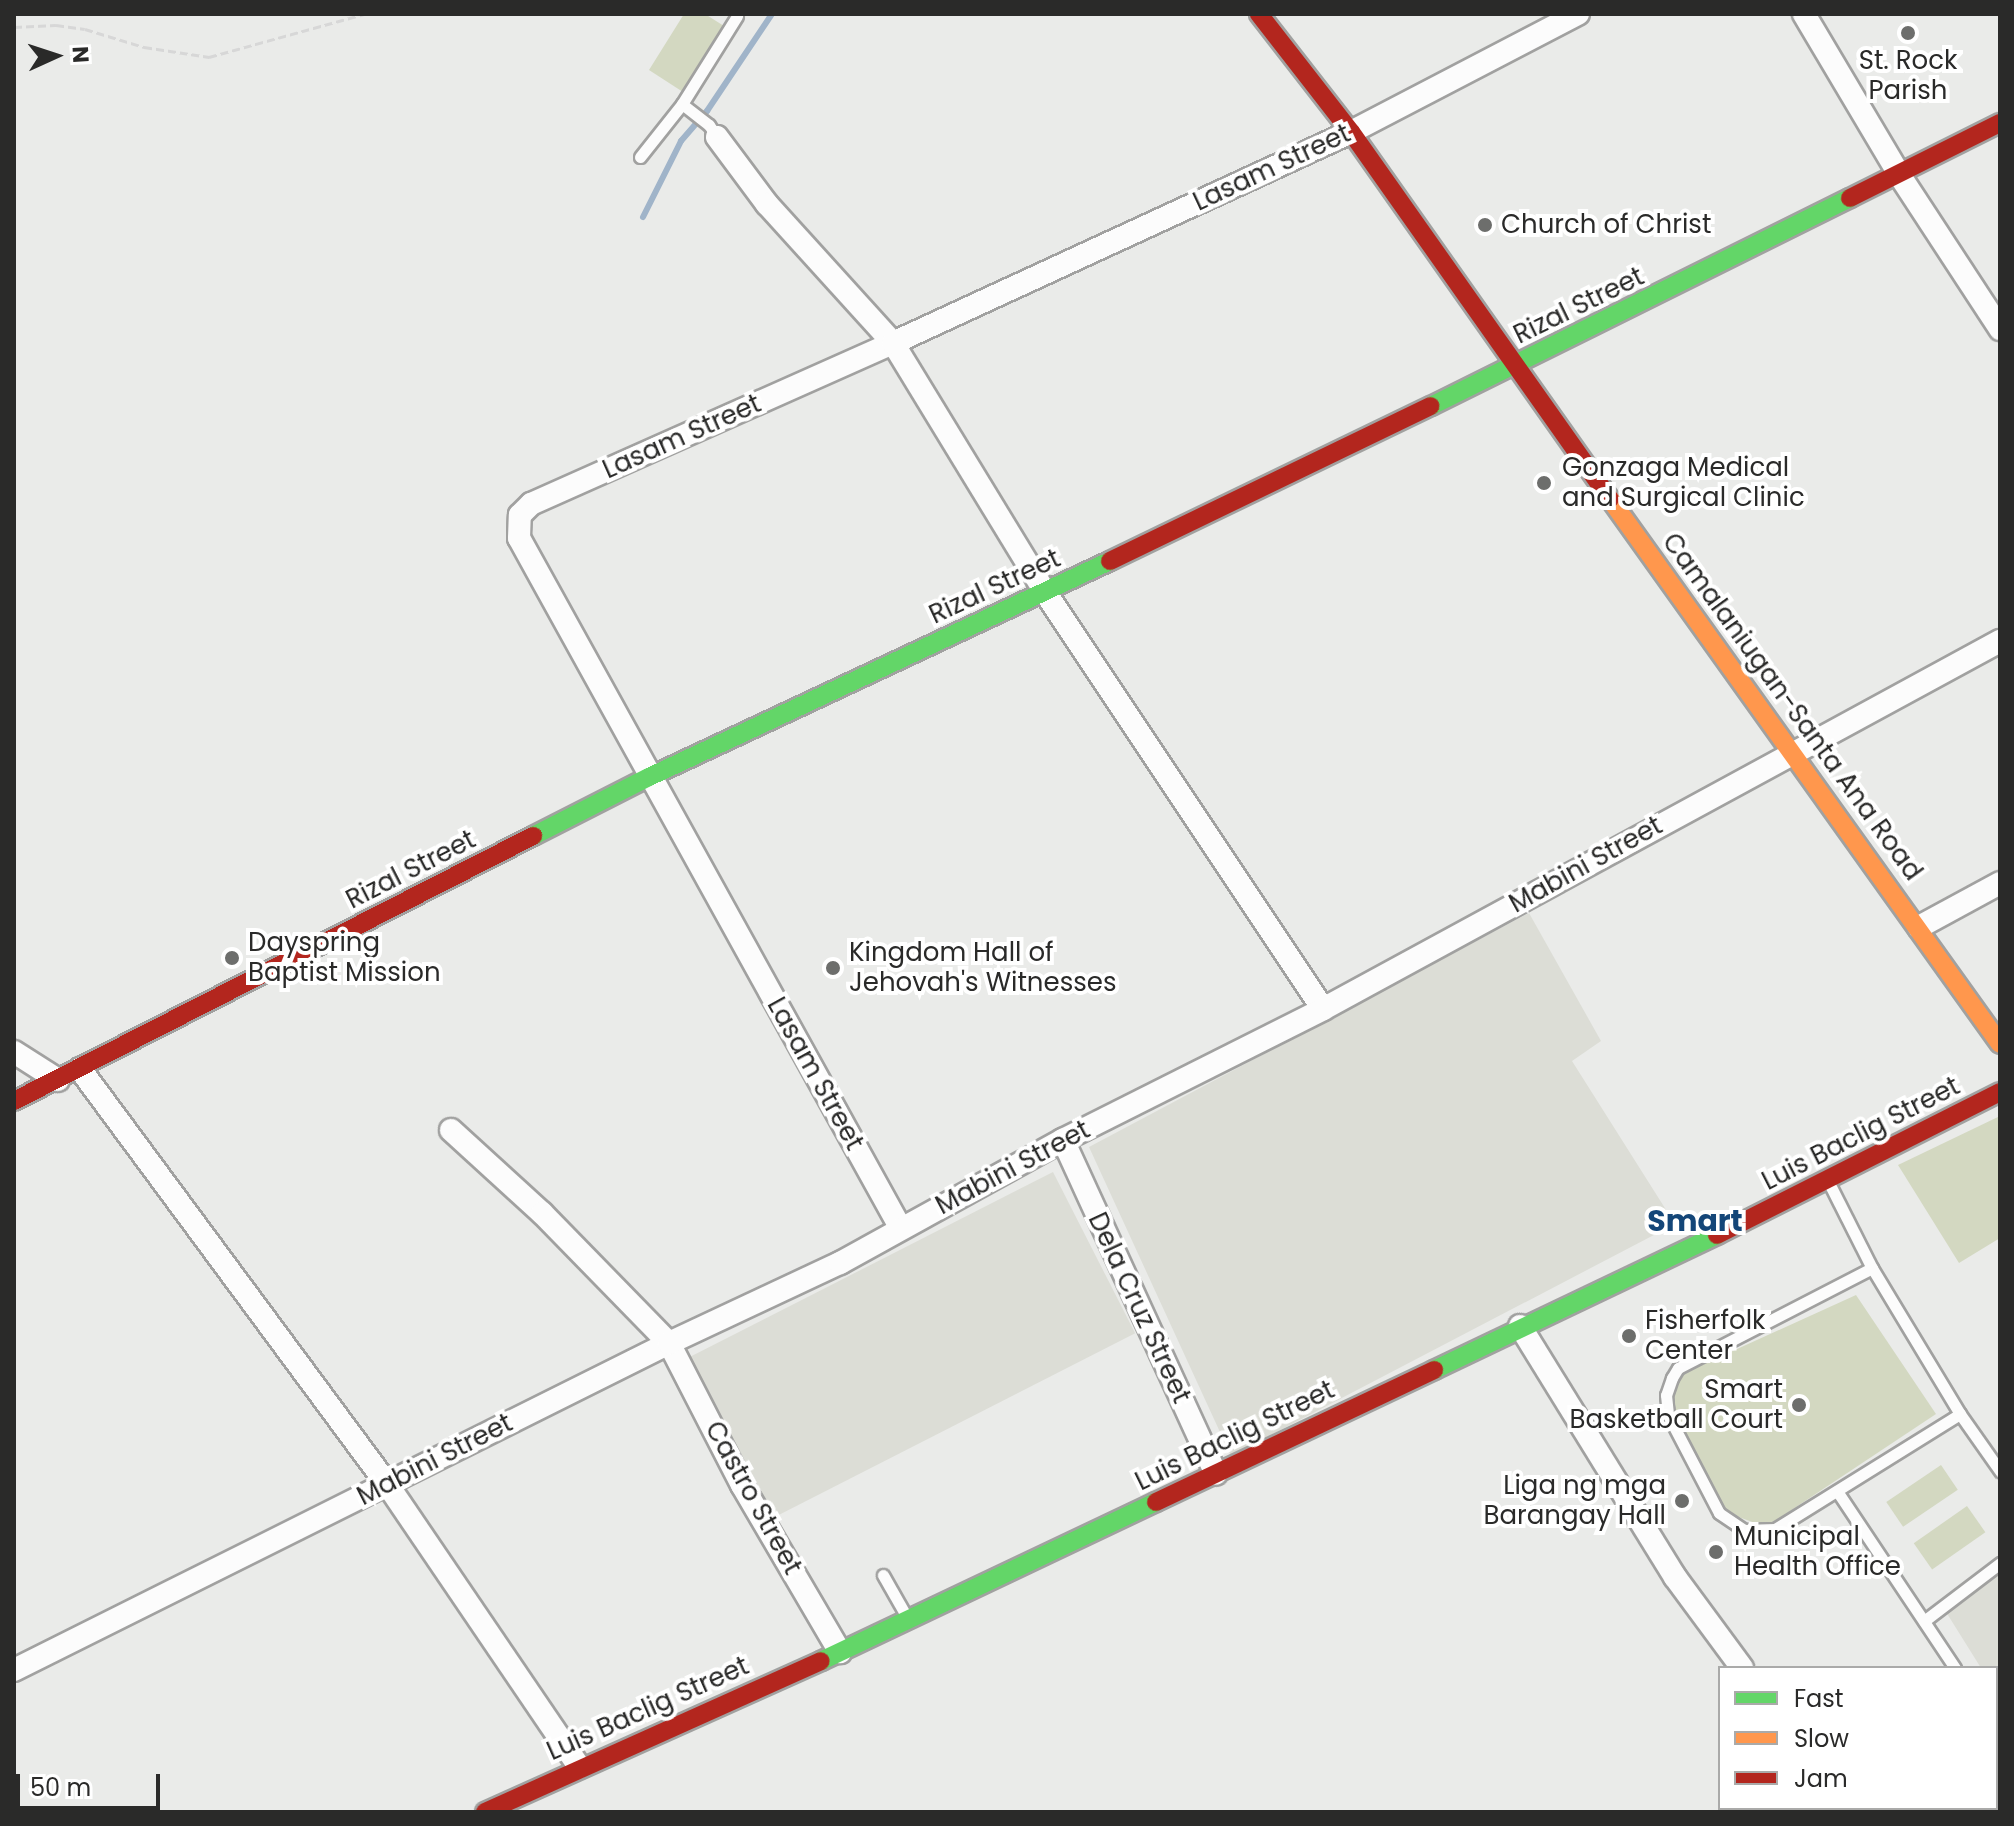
<!DOCTYPE html>
<html>
<head>
<meta charset="utf-8">
<style>
	body { margin:0 }
	#map { position:relative; width:2014px; height:1826px; overflow:hidden; background:#eaebe9; font-family:Poppins,sans-serif }
	div>[style] { position:absolute }
	[style*='--x'] { left:calc(var(--x)*1px); top:calc(var(--y)*1px); width:calc(var(--w)*1px); rotate:calc(var(--a)*1deg) }
	.built>* { inset:0; background:#dcddd6; transform-origin:0 0 }
	.green>* { inset:0; background:#d3d8c1; transform-origin:0 0 }
	.stream>* { height:6px; margin:-3px; padding:0 3px; transform-origin:3px; border-radius:3px; background:#a0b4c9 }
	.path>* { height:3px; margin-top:-1.5px; transform-origin:0; background:repeating-linear-gradient(90deg,#d7d7d7 0 8px,transparent 0 12px) }
	.roads { filter:drop-shadow(2px 0 #a1a1a0) drop-shadow(-2px 0 #a1a1a0) drop-shadow(0 2px #a1a1a0) drop-shadow(0 -2px #a1a1a0) }
	.lane>* { height:11px; margin:-5.5px; padding:0 5.5px; transform-origin:5.5px; border-radius:5.5px; background:#fcfcfc }
	.street>* { height:22px; margin:-11px; padding:0 11px; transform-origin:11px; border-radius:11px; background:#fcfcfc }
	.fast>* { height:18px; margin:-9px; padding:0 9px; transform-origin:9px; border-radius:9px; background:#63d668 }
	.slow>* { height:18px; margin:-9px; padding:0 9px; transform-origin:9px; border-radius:9px; background:#ff974d }
	.jam>* { height:18px; margin:-9px; padding:0 9px; transform-origin:9px; border-radius:9px; background:#b3261e }
	.dots>* { width:22px; height:22px; translate:-50% -50%; box-sizing:border-box; border:4px solid #fff; border-radius:50% }
	span { translate:-50% -50%; white-space:nowrap; text-align:center; line-height:1.15; -webkit-text-stroke:8px #fff; paint-order:stroke }
	.poi-label { font-size:26px; color:#2a2a29 }
	.left { translate:0 -50%; text-align:left }
	.right { translate:-100% -50%; text-align:right }
	.street-label { font-size:26px; color:#2a2a29 }
	.quarter-label { font-size:30px; color:#144678; font-weight:700 }
	.frame { position:absolute; inset:0; border:16px solid #2a2a29; pointer-events:none }
	.legend { position:absolute; left:1718px; top:1666px; width:280px; height:144px; box-sizing:border-box; background:#fff; border:2px solid #aaaaa9; margin:0; padding:10px 14px; list-style:none; font-size:24px; color:#2a2a29 }
	.legend li { display:flex; align-items:center; gap:16px; height:40px }
	.legend b { width:40px; border:2px solid #aaaaa9 }
	.north { position:absolute; left:16px; top:16px; width:80px; height:80px; -webkit-text-stroke:6px #fff; paint-order:stroke; rotate:87deg; font-size:22px; font-weight:700; line-height:32px; text-align:center; color:#2a2a29 }
	.north::after { content:''; display:block; margin:auto; width:28px; height:36px; background:#2a2a29; clip-path:polygon(50% 0,100% 100%,50% 72%,0 100%) }
	.scale { position:absolute; left:16px; top:1774px; width:144px; height:36px; box-sizing:border-box; border:4px solid #2a2a29; border-top:0; padding-left:10px; font-size:24px; line-height:28px; white-space:nowrap; color:#2a2a29; -webkit-text-stroke:6px #fff; paint-order:stroke }
</style>
</head>
<body>
<div id="map">
	<div class="built">
		<i style="clip-path:polygon(1529px 913px,1601px 1041px,1572px 1061px,1675px 1224px,1231px 1456px,1089px 1147px)"></i>
		<i style="left:1053px;top:1172px;width:181px;height:416px;rotate:63deg"></i>
		<i style="clip-path:polygon(2000px 1572px,2000px 1697px,1996px 1691px,1996px 1668px,1981px 1668px,1946px 1612px)"></i>
	</div>
	<div class="green">
		<i style="clip-path:polygon(684px 14px,705px 14px,724px 26px,683px 92px,649px 70px)"></i>
		<i style="clip-path:polygon(2000px 1116px,2000px 1238px,1959px 1263px,1898px 1165px)"></i>
		<i style="clip-path:polygon(1856px 1295px,1936px 1414px,1766px 1527px,1725px 1512px,1669px 1416px,1668px 1396px,1682px 1374px)"></i>
		<i style="left:1941px;top:1465px;width:30px;height:66px;rotate:56deg"></i>
		<i style="left:1967px;top:1506px;width:32px;height:65px;rotate:55deg"></i>
	</div>
	<div class="stream">
		<i style="--x:643;--y:217;--w:85;--a:-63.4"></i>
		<i style="--x:681;--y:141;--w:40;--a:-49"></i>
		<i style="--x:707;--y:111;--w:117;--a:-56.2"></i>
	</div>
	<div class="path">
		<i style="--x:14;--y:27;--w:42;--a:-2.7"></i>
		<i style="--x:56;--y:25;--w:29;--a:8"></i>
		<i style="--x:85;--y:29;--w:62;--a:17"></i>
		<i style="--x:144;--y:47;--w:66;--a:8.7"></i>
		<i style="--x:209;--y:57;--w:161;--a:-15.5"></i>
	</div>
	<div class="roads">
		<div class="lane">
			<i style="--x:682;--y:104;--w:34;--a:38"></i>
			<i style="--x:709;--y:125;--w:14;--a:56"></i>
			<i style="--x:640;--y:157;--w:68;--a:-51.6"></i>
			<i style="--x:682;--y:104;--w:104;--a:-58"></i>
			<i style="--x:1829;--y:1183;--w:95;--a:63.2"></i>
			<i style="--x:1872;--y:1268;--w:170;--a:58.9"></i>
			<i style="--x:1960;--y:1414;--w:70;--a:54.9"></i>
			<i style="--x:1872;--y:1268;--w:218;--a:152.7"></i>
			<i style="--x:1678;--y:1368;--w:12;--a:121"></i>
			<i style="--x:1672;--y:1378;--w:18;--a:109"></i>
			<i style="--x:1666;--y:1395;--w:20;--a:84"></i>
			<i style="--x:1668;--y:1415;--w:110;--a:62.5"></i>
			<i style="--x:1719;--y:1513;--w:30;--a:34"></i>
			<i style="--x:1744;--y:1530;--w:31;--a:-2"></i>
			<i style="--x:1775;--y:1529;--w:218;--a:-31.9"></i>
			<i style="--x:1837;--y:1491;--w:213;--a:56.3"></i>
			<i style="--x:883;--y:1575;--w:51;--a:60.4"></i>
			<i style="--x:1924;--y:1621;--w:96;--a:-37.3"></i>
			<i style="--x:1996;--y:1731;--w:7;--a:56"></i>
		</div>
		<div class="street">
			<i style="--x:1804;--y:14;--w:188;--a:59.3"></i>
			<i style="--x:1900;--y:176;--w:183;--a:56.8"></i>
			<i style="--x:717;--y:137;--w:84;--a:53.3"></i>
			<i style="--x:767;--y:204;--w:188;--a:47.8"></i>
			<i style="--x:893;--y:343;--w:292;--a:58.6"></i>
			<i style="--x:1045;--y:592;--w:501;--a:56.31"></i>
			<i style="--x:1919;--y:927;--w:92;--a:-28.5"></i>
			<i style="--x:14;--y:1052;--w:52;--a:32.5"></i>
			<i style="--x:80;--y:1069;--w:516;--a:53.51"></i>
			<i style="--x:387;--y:1484;--w:342;--a:55.8"></i>
			<i style="--x:451;--y:1130;--w:123;--a:42.4"></i>
			<i style="--x:542;--y:1213;--w:182;--a:45.7"></i>
			<i style="--x:669;--y:1343;--w:160;--a:62.8"></i>
			<i style="--x:742;--y:1485;--w:194;--a:59.6"></i>
			<i style="--x:1063;--y:1140;--w:367;--a:65.4"></i>
			<i style="--x:900;--y:1227;--w:787;--a:-118.94"></i>
			<i style="--x:519;--y:538;--w:23;--a:-88"></i>
			<i style="--x:520;--y:515;--w:16;--a:-45"></i>
			<i style="--x:531;--y:504;--w:396;--a:-24"></i>
			<i style="--x:893;--y:343;--w:504;--a:-24.74"></i>
			<i style="--x:1351;--y:132;--w:256;--a:-27.5"></i>
			<i style="--x:1520;--y:1326;--w:295;--a:58.3"></i>
			<i style="--x:1675;--y:1577;--w:113;--a:53.6"></i>
			<i style="--x:14;--y:1670;--w:732;--a:-26.53"></i>
			<i style="--x:669;--y:1343;--w:189;--a:-25.1"></i>
			<i style="--x:840;--y:1263;--w:255;--a:-28.9"></i>
			<i style="--x:1063;--y:1140;--w:291;--a:-26.7"></i>
			<i style="--x:1323;--y:1009;--w:771;--a:-28.53"></i>
			<i style="--x:1843;--y:1808;--w:5;--a:53"></i>
		</div>
		<div class="fast">
			<i style="--x:1431;--y:406;--w:468;--a:-26.4"></i>
			<i style="--x:533;--y:836;--w:130;--a:-27"></i>
			<i style="--x:649;--y:777;--w:509;--a:-25.11"></i>
			<i style="--x:1434;--y:1370;--w:314;--a:-25.5"></i>
			<i style="--x:821;--y:1661;--w:371;--a:-25.4"></i>
		</div>
		<div class="slow">
			<i style="--x:1610;--y:499;--w:670;--a:54.41"></i>
		</div>
		<div class="jam">
			<i style="--x:1259;--y:14;--w:150;--a:52.1"></i>
			<i style="--x:1351;--y:132;--w:449;--a:54.8"></i>
			<i style="--x:1850;--y:198;--w:168;--a:-26.6"></i>
			<i style="--x:1110;--y:561;--w:356;--a:-25.8"></i>
			<i style="--x:14;--y:1101;--w:583;--a:-27.05"></i>
			<i style="--x:1717;--y:1235;--w:317;--a:-26.8"></i>
			<i style="--x:1156;--y:1502;--w:308;--a:-25.4"></i>
			<i style="--x:485;--y:1812;--w:368;--a:-24.2"></i>
		</div>
	</div>
	<div class="dots">
		<i style="left:1908px;top:33px;background:#6d6e6c"></i>
		<i style="left:1485px;top:225px;background:#6d6e6c"></i>
		<i style="left:1544px;top:483px;background:#6d6e6c"></i>
		<i style="left:232px;top:958px;background:#6d6e6c"></i>
		<i style="left:833px;top:968px;background:#6d6e6c"></i>
		<i style="left:1629px;top:1336px;background:#6d6e6c"></i>
		<i style="left:1799px;top:1405px;background:#6d6e6c"></i>
		<i style="left:1682px;top:1501px;background:#6d6e6c"></i>
		<i style="left:1716px;top:1552px;background:#6d6e6c"></i>
	</div>
	<div class="poi-label">
		<span style="left:1908px;top:76px">St. Rock<br>Parish</span>
		<span class="left" style="left:1501px;top:225px">Church of Christ</span>
		<span class="left" style="left:1562px;top:483px">Gonzaga Medical<br>and Surgical Clinic</span>
		<span class="left" style="left:248px;top:958px">Dayspring<br>Baptist Mission</span>
		<span class="left" style="left:849px;top:968px">Kingdom Hall of<br>Jehovah's Witnesses</span>
		<span class="left" style="left:1645px;top:1336px">Fisherfolk<br>Center</span>
		<span class="right" style="left:1783px;top:1405px">Smart<br>Basketball Court</span>
		<span class="right" style="left:1666px;top:1501px">Liga ng mga<br>Barangay Hall</span>
		<span class="left" style="left:1734px;top:1552px">Municipal<br>Health Office</span>
	</div>
	<div class="street-label">
		<span style="left:1272px;top:168px;rotate:-25deg">Lasam Street</span>
		<span style="left:1579px;top:306px;rotate:-26deg">Rizal Street</span>
		<span style="left:682px;top:437px;rotate:-24deg">Lasam Street</span>
		<span style="left:995px;top:587px;rotate:-25deg">Rizal Street</span>
		<span style="left:1792px;top:707px;rotate:54deg">Camalaniugan-Santa Ana Road</span>
		<span style="left:1586px;top:865px;rotate:-29deg">Mabini Street</span>
		<span style="left:411px;top:870px;rotate:-27deg">Rizal Street</span>
		<span style="left:815px;top:1074px;rotate:61deg">Lasam Street</span>
		<span style="left:1861px;top:1134px;rotate:-27deg">Luis Baclig Street</span>
		<span style="left:1013px;top:1168px;rotate:-28deg">Mabini Street</span>
		<span style="left:1139px;top:1308px;rotate:65deg">Dela Cruz Street</span>
		<span style="left:1235px;top:1436px;rotate:-26deg">Luis Baclig Street</span>
		<span style="left:435px;top:1460px;rotate:-27deg">Mabini Street</span>
		<span style="left:753px;top:1498px;rotate:61deg">Castro Street</span>
		<span style="left:648px;top:1709px;rotate:-24deg">Luis Baclig Street</span>
	</div>
	<div class="quarter-label">
		<span style="left:1695px;top:1221px">Smart</span>
	</div>
	<div class="frame"></div>
	<ul class="legend">
	<li><b style="height:10px;background:#63d668"></b>Fast</li>
	<li><b style="height:10px;background:#ff974d"></b>Slow</li>
	<li><b style="height:10px;background:#b3261e"></b>Jam</li>
	</ul>
	<div class="north">N</div>
	<div class="scale">50 m</div>
</div>
</body>
</html>
